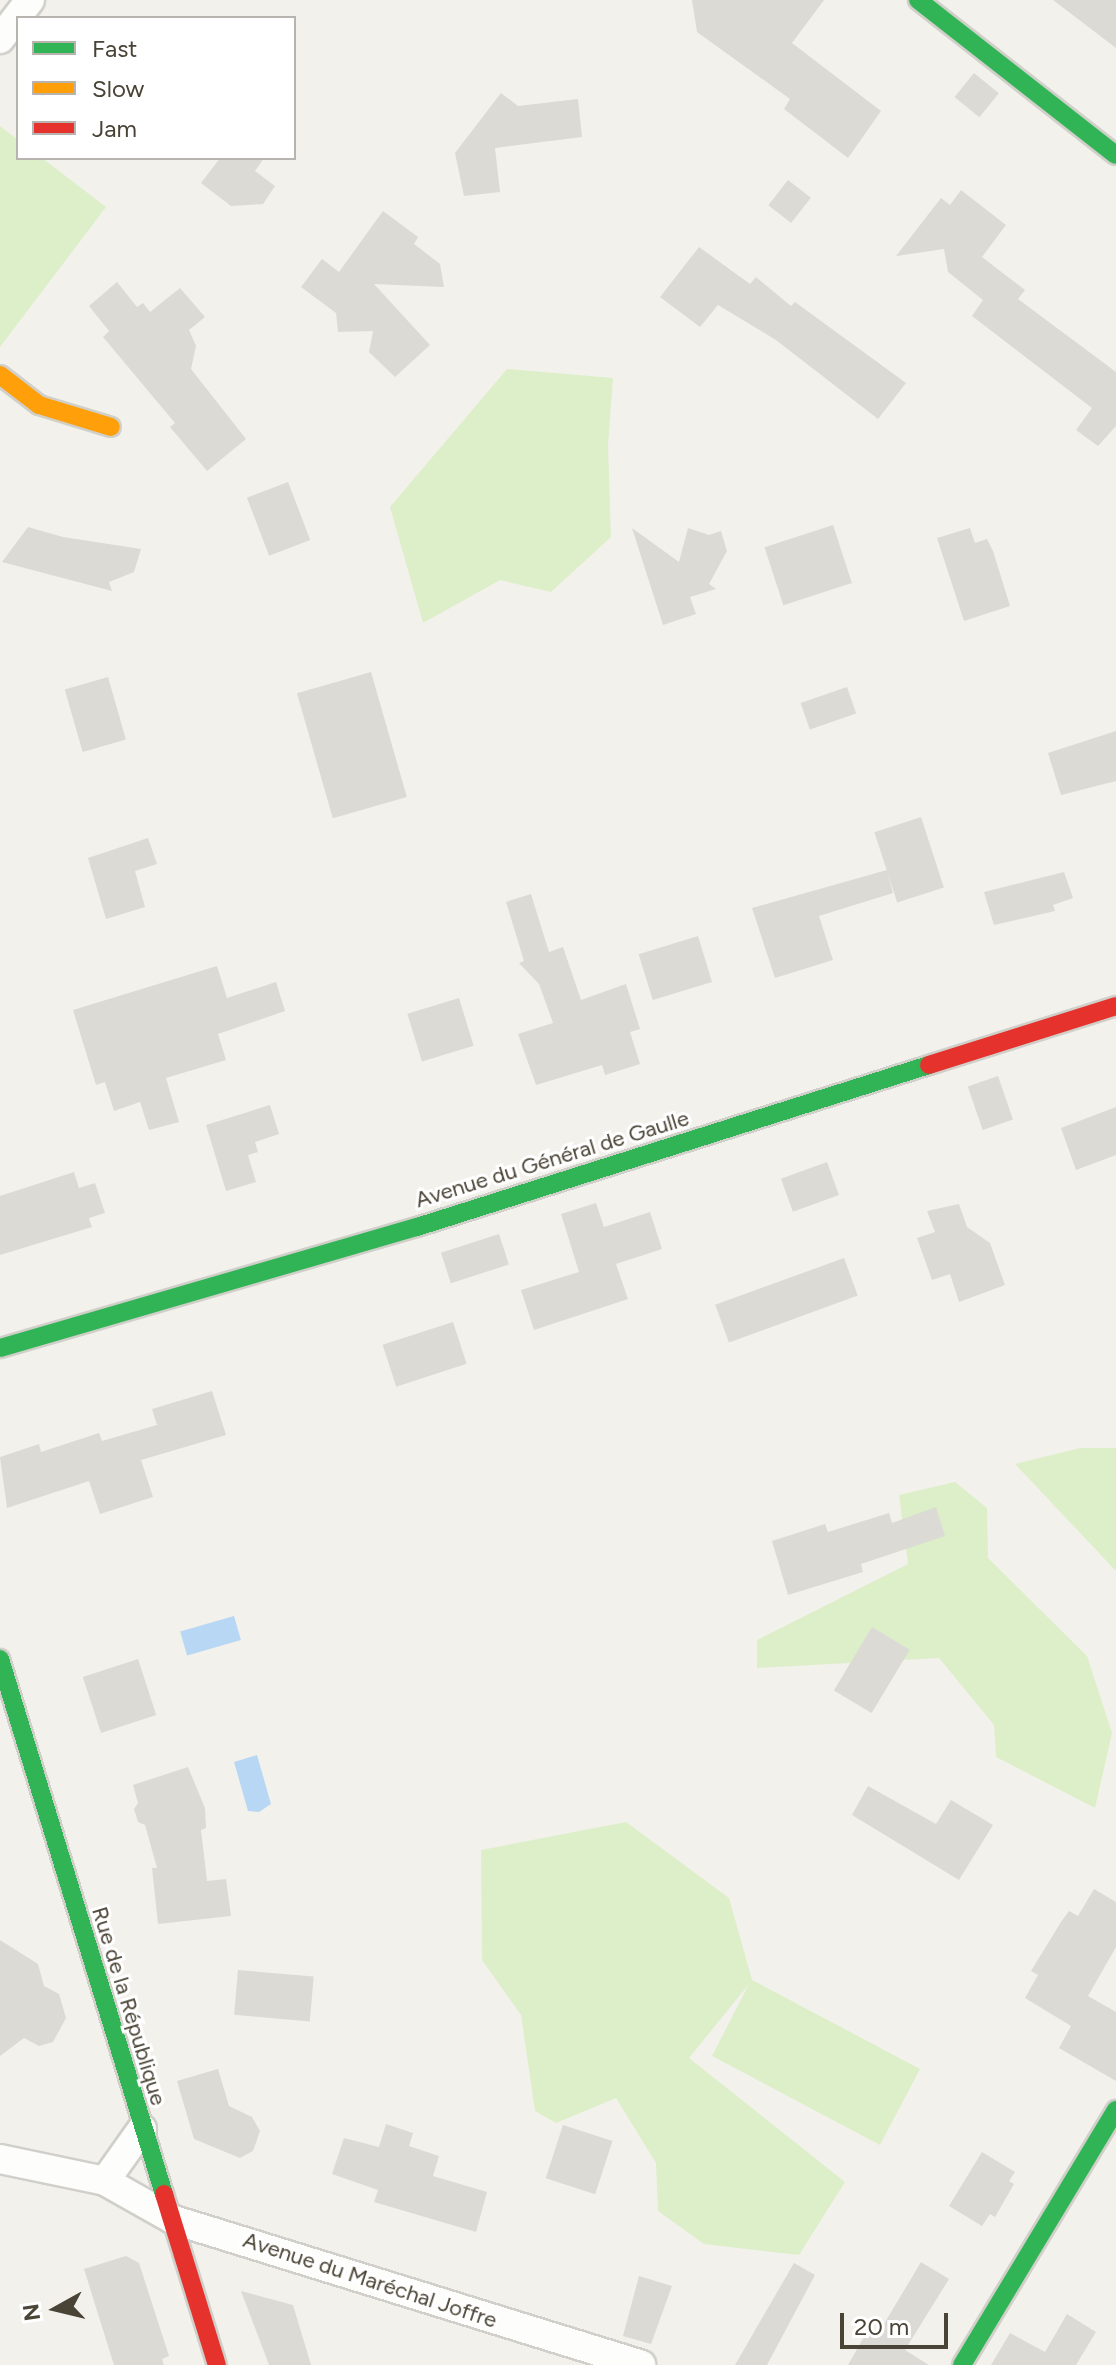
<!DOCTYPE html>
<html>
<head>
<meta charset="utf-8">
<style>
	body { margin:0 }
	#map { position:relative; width:1116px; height:2365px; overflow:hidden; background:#f2f1ec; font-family:Figtree,sans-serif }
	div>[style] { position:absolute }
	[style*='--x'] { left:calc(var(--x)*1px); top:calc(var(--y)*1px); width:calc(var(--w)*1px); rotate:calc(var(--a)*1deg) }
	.green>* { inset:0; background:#ddefc9 }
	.water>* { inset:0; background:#b8d7f4; transform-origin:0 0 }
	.building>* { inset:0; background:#dcdad4; transform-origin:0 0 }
	.roads { filter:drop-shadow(2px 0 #d0cfc9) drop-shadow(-2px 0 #d0cfc9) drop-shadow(0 2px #d0cfc9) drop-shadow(0 -2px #d0cfc9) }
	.street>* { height:28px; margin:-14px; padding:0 14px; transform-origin:14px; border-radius:14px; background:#fdfdfc }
	.fast>* { height:18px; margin:-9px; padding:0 9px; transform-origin:9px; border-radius:9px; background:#30b455 }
	.slow>* { height:18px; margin:-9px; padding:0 9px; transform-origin:9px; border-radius:9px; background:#ff9f0a }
	.jam>* { height:18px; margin:-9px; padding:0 9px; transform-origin:9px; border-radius:9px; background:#e5322d }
	span { translate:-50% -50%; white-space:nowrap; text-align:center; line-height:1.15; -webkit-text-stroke:6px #fff; paint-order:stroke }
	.street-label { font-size:22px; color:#4a4436 }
	.legend { position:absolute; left:16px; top:16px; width:280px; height:144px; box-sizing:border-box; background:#fff; border:2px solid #b7b4af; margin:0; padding:10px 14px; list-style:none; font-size:24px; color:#4a4436 }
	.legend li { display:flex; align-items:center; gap:16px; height:40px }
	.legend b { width:40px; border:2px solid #b7b4af }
	.north { position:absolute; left:16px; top:2269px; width:80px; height:80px; -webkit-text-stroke:6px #fff; paint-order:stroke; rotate:262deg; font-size:22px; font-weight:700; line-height:32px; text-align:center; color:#4a4436 }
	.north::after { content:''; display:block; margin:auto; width:28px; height:36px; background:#4a4436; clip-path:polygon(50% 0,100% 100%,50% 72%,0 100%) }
	.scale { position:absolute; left:840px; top:2313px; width:108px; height:36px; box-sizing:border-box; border:4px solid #4a4436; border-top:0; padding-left:10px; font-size:24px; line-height:28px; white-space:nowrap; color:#4a4436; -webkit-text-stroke:6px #fff; paint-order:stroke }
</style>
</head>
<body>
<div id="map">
	<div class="green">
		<i style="clip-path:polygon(0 126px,18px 140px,18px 158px,42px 158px,106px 207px,0 347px)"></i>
		<i style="clip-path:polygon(507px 369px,613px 378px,608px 445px,611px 537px,551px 592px,500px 580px,423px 623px,390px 507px)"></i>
		<i style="clip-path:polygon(1080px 1448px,1116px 1448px,1116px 1571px,1015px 1464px)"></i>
		<i style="clip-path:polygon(955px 1482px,987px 1508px,988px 1558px,1087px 1656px,1112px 1733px,1095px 1808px,996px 1757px,994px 1725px,939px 1658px,757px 1668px,757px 1640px,908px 1564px,899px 1495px)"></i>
		<i style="clip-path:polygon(626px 1822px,729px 1898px,752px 1980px,920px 2069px,880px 2145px,712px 2056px,749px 1984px,689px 2058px,845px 2182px,799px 2255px,704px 2244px,658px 2211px,656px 2163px,616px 2098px,556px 2123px,535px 2111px,521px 2015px,482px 1960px,481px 1850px)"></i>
	</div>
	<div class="water">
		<i style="left:234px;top:1616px;width:25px;height:56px;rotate:74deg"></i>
		<i style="clip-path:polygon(257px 1755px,271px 1804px,259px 1812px,248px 1811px,234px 1762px)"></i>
	</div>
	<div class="building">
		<i style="clip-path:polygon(692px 0,824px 0,792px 43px,881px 111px,848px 158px,784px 109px,790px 99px,697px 32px)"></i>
		<i style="clip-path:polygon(1053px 0,1116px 0,1116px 48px)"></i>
		<i style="left:974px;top:73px;width:32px;height:31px;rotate:39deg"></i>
		<i style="clip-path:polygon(501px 93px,518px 106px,578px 99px,582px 137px,495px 148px,500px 192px,464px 196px,455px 153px)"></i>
		<i style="clip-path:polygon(220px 158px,264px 158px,255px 171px,275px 186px,263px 204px,231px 206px,201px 183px)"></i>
		<i style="left:788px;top:180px;width:29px;height:32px;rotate:38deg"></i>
		<i style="clip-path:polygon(961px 190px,1006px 225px,982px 257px,1025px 290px,1018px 299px,1116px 372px,1116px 426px,1098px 446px,1076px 430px,1092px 408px,972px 316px,983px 300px,948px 272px,944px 249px,896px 256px,941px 198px,950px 205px)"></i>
		<i style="clip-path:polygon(383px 211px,418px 237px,414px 244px,440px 264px,444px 287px,374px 284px,430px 345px,395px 377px,369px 352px,373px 331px,338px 332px,336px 313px,301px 287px,322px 259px,339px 272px)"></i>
		<i style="clip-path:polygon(699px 247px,750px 284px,756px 277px,791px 306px,795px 302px,906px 383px,878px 419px,776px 340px,718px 305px,700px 327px,660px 297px)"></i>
		<i style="clip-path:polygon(117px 282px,137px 307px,143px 303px,150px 312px,180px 288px,205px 317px,189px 330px,196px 346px,191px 369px,246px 439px,207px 471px,170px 427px,175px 423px,103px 337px,109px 331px,89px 306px)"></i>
		<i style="left:288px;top:482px;width:62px;height:44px;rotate:69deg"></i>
		<i style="left:833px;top:525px;width:61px;height:72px;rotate:72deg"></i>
		<i style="clip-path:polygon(28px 527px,63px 537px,141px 549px,134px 572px,109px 582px,112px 591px,2px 562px)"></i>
		<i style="clip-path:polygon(632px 528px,679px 562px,688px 528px,709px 535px,721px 531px,727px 551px,709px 584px,716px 589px,690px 597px,696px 614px,663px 625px)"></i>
		<i style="clip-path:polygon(970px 528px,975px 543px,987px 539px,993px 551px,1010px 606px,964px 621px,937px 538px)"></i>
		<i style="left:371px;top:672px;width:130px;height:77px;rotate:74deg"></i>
		<i style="left:108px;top:677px;width:65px;height:45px;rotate:74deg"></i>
		<i style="left:847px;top:687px;width:28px;height:49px;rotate:71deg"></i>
		<i style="clip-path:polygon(1116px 731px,1116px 781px,1061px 795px,1048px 753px)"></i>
		<i style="left:921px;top:817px;width:74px;height:49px;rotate:72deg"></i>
		<i style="clip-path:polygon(148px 838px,157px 864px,135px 871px,145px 907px,106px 919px,88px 858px)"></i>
		<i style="clip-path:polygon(887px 870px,893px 893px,819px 916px,833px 960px,775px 978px,752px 908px)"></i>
		<i style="clip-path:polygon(1064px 872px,1073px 898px,1053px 905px,1055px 911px,994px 925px,984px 892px)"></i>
		<i style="clip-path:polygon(531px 894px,549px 952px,563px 947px,581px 1000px,626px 984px,640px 1029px,630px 1032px,640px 1064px,605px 1075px,602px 1065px,536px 1085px,518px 1034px,553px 1023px,539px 984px,519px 963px,524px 961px,506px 902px)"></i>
		<i style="left:698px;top:936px;width:48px;height:62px;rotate:73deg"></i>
		<i style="clip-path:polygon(217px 966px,227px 998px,276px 982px,285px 1011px,218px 1034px,226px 1060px,166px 1078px,179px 1122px,149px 1130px,140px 1102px,114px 1111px,105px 1082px,96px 1085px,73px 1010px)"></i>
		<i style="left:459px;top:998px;width:50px;height:54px;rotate:73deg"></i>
		<i style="left:998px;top:1076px;width:46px;height:32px;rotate:71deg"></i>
		<i style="clip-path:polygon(270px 1105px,279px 1134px,255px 1142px,258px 1152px,248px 1155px,256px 1182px,226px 1191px,206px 1125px)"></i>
		<i style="clip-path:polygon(1116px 1107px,1116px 1155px,1076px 1170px,1061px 1128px)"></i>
		<i style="left:827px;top:1162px;width:35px;height:49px;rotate:70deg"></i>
		<i style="clip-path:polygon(74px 1172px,79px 1188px,95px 1183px,105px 1213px,89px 1218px,92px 1227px,0 1255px,0 1196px)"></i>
		<i style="clip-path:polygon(596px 1203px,604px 1227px,650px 1212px,662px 1249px,616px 1264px,628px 1299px,534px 1330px,521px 1290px,579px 1272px,561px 1214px)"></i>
		<i style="clip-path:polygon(959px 1204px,967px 1227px,990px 1243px,1005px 1285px,959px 1302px,950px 1274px,932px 1280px,917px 1238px,935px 1232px,927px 1211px)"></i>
		<i style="left:499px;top:1234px;width:32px;height:61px;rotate:72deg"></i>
		<i style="left:844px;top:1258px;width:40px;height:137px;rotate:70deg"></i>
		<i style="left:453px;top:1322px;width:44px;height:74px;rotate:72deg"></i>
		<i style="clip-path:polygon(212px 1391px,226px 1435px,141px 1460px,153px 1497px,100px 1514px,89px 1481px,7px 1508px,0 1457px,39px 1444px,41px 1452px,99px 1433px,102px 1441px,157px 1425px,152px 1409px)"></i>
		<i style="clip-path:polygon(936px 1507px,945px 1536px,861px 1564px,863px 1572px,788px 1595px,772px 1541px,825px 1524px,828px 1532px,889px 1513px,892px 1523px)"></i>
		<i style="left:872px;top:1627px;width:44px;height:74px;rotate:31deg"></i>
		<i style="left:138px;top:1659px;width:59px;height:58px;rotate:72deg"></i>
		<i style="clip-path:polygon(188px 1767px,205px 1808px,206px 1828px,201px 1830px,207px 1881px,226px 1879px,231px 1916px,158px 1924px,152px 1868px,157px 1868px,145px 1825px,138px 1822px,134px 1809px,138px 1803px,133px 1785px)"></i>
		<i style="clip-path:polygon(868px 1786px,936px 1824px,951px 1800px,993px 1825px,959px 1880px,852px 1815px)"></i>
		<i style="clip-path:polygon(1094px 1889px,1116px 1902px,1116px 1947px,1088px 1996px,1116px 2012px,1116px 2081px,1059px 2048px,1071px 2026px,1025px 1998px,1038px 1975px,1031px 1971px,1061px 1922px,1069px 1911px,1078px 1916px)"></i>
		<i style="clip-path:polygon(0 1940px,38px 1964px,44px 1986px,59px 1994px,66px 2018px,53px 2042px,39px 2046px,24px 2038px,0 2056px)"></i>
		<i style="left:238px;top:1970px;width:76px;height:45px;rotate:5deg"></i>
		<i style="clip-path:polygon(218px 2069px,229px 2106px,252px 2117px,260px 2131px,253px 2151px,240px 2158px,194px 2139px,177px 2081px)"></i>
		<i style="clip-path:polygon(386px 2124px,413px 2133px,409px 2146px,439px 2156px,433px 2176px,487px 2192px,476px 2232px,374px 2202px,378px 2190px,332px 2174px,344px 2138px,379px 2147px)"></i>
		<i style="left:563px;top:2125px;width:52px;height:56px;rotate:18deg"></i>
		<i style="clip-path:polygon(982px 2152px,1015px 2172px,1009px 2181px,1014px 2184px,995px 2217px,990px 2214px,982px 2226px,949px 2206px)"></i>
		<i style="clip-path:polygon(126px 2256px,139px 2263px,169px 2356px,162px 2359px,164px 2365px,114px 2365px,84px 2269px)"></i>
		<i style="clip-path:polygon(921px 2262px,949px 2279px,905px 2350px,929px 2365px,848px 2365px,869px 2328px,878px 2334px)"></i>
		<i style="clip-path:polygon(794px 2263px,815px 2275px,767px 2365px,735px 2365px)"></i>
		<i style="clip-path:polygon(639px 2276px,672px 2286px,651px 2344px,623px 2336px)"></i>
		<i style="clip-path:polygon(241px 2291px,293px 2305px,311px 2365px,269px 2365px)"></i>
		<i style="clip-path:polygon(1067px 2314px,1096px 2332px,1076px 2365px,991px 2365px,1010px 2333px,1045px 2352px)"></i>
	</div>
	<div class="roads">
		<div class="street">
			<i style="--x:0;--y:39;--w:49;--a:-52.4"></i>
			<i style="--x:0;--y:2159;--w:107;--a:11.8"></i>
			<i style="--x:105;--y:2181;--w:79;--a:29.5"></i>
			<i style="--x:174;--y:2220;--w:489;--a:17.2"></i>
			<i style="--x:105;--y:2181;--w:64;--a:-54.6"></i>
		</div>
		<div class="fast">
			<i style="--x:918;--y:0;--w:251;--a:38.1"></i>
			<i style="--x:0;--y:1348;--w:434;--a:-16.2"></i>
			<i style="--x:417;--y:1227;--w:537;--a:-17.56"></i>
			<i style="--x:0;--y:1659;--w:560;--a:72.96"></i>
			<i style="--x:962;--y:2365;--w:298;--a:-58.9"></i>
		</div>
		<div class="slow">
			<i style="--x:0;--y:375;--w:49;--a:37.6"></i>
			<i style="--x:39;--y:405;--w:75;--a:17"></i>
		</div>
		<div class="jam">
			<i style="--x:929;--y:1065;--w:196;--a:-17.5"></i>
			<i style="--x:164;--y:2194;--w:179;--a:72.8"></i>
		</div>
	</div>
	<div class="street-label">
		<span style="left:552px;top:1159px;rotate:-17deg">Avenue du Général de Gaulle</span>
		<span style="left:129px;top:2006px;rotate:73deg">Rue de la République</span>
		<span style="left:370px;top:2280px;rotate:18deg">Avenue du Maréchal Joffre</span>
	</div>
	<ul class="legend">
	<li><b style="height:10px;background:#30b455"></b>Fast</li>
	<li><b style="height:10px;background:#ff9f0a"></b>Slow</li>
	<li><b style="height:10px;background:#e5322d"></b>Jam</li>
	</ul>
	<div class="north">N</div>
	<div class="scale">20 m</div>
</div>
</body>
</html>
